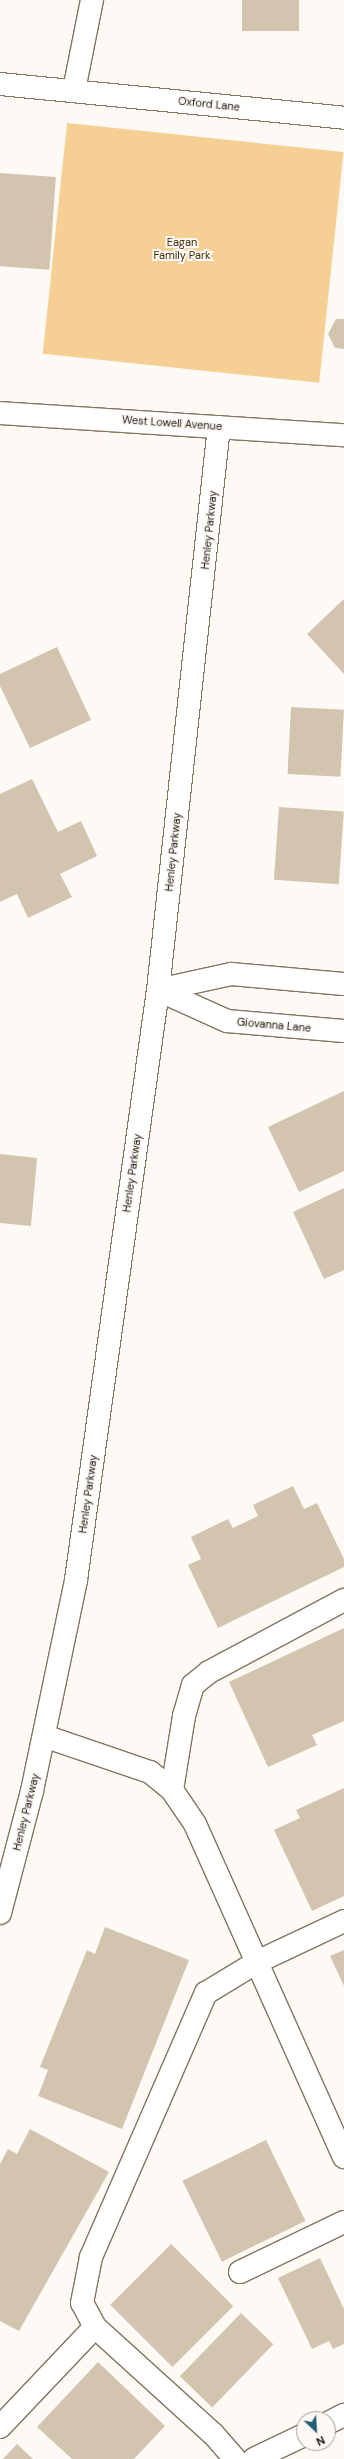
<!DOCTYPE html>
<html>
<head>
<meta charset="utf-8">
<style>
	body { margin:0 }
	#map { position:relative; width:344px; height:2459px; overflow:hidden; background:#fdfaf5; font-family:"DM Sans",sans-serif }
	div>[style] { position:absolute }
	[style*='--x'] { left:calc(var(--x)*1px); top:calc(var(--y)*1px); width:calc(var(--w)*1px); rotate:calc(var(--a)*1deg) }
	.green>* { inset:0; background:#f6cf94; transform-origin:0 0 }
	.building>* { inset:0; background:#d3c4af; transform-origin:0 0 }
	.roads { filter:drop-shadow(1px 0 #827562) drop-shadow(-1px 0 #827562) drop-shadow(0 1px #827562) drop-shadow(0 -1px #827562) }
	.minor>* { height:22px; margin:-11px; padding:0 11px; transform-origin:11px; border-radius:11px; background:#fff }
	span { translate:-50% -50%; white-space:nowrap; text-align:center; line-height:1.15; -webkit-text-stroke:4px #fdfaf5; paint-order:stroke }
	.street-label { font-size:11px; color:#1c170f }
	.park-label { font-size:11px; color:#412d07 }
	.north { position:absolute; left:296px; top:2411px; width:40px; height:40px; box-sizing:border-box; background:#fdfaf5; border:1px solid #a39f99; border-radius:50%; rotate:155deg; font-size:11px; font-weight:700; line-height:16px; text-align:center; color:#1c170f }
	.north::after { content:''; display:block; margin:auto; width:14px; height:18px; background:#225e76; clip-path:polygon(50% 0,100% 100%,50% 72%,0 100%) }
</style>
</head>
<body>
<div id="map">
	<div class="green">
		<i style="left:67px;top:123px;width:278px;height:232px;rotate:6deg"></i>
	</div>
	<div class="building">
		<i style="left:242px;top:0;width:57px;height:31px"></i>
		<i style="left:0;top:173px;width:56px;height:93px;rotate:4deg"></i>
		<i style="clip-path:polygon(336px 319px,344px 319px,344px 349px,335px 348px,328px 334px)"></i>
		<i style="clip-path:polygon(344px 599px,344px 674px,307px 634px)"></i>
		<i style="clip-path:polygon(57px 647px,91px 720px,30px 748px,0 686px,0 674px)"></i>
		<i style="left:291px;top:707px;width:53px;height:67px;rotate:3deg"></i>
		<i style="clip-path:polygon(32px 779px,58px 832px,81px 821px,97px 856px,60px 874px,72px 897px,28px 918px,17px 894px,0 902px,0 794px)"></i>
		<i style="left:279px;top:807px;width:65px;height:73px;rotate:4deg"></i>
		<i style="clip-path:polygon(344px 1091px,344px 1171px,299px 1192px,268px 1127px)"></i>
		<i style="clip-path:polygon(0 1154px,37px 1158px,31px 1226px,0 1223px)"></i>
		<i style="clip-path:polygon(344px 1188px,344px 1270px,324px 1279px,293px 1212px)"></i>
		<i style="clip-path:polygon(293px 1486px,304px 1509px,317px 1503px,344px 1559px,344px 1567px,218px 1628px,188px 1565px,201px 1559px,191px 1537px,228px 1519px,233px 1528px,258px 1516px,253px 1505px)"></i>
		<i style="clip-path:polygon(344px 1628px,344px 1721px,312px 1735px,317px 1745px,268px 1767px,229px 1682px)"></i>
		<i style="clip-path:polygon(344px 1788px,344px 1896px,312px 1911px,274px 1830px,300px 1818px,296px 1810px)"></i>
		<i style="clip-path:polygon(105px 1927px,189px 1960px,122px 2129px,38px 2096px,48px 2070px,40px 2067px,87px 1950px,95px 1954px)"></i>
		<i style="clip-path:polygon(344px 1950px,344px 1986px,330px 1956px)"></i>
		<i style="clip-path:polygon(30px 2129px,109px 2172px,19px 2331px,0 2321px,0 2164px,8px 2149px,17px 2154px)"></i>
		<i style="left:266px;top:2140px;width:90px;height:93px;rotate:64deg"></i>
		<i style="left:171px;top:2244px;width:88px;height:86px;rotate:45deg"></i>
		<i style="clip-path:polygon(320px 2258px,344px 2309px,344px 2344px,333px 2349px,329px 2341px,312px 2349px,278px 2278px)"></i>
		<i style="left:241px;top:2313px;width:45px;height:88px;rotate:44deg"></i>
		<i style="clip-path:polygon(98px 2362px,165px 2426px,134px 2459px,72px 2459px,37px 2427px)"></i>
		<i style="clip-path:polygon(17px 2444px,33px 2459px,3px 2459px)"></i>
	</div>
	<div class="roads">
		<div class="minor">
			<i style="--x:0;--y:84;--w:346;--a:5.6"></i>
			<i style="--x:74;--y:90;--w:92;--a:-78.7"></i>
			<i style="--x:0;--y:413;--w:345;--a:3.7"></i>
			<i style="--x:158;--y:990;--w:76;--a:24.2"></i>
			<i style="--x:227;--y:1021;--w:117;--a:4.9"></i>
			<i style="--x:158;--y:990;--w:75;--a:-12.4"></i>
			<i style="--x:231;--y:974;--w:113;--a:5.1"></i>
			<i style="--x:44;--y:1736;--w:112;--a:18.8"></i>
			<i style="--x:150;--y:1772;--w:28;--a:39"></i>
			<i style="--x:172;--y:1790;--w:41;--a:55.9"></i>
			<i style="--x:195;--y:1824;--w:365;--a:65.9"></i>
			<i style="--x:172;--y:1790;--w:75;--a:-80.8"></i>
			<i style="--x:184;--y:1716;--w:32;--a:-74"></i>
			<i style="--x:193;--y:1685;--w:21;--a:-39"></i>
			<i style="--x:209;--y:1672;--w:153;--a:-28.1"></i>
			<i style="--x:0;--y:1913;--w:126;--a:-75.3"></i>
			<i style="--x:32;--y:1791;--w:216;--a:-78.2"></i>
			<i style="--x:76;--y:1580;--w:596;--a:-82.09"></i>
			<i style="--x:158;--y:990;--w:566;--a:-83.82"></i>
			<i style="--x:240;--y:2272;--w:115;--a:-25.7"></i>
			<i style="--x:328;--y:2423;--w:18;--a:-27"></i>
			<i style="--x:0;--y:2427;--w:138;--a:-46.5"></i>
			<i style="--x:235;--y:2459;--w:33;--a:-131"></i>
			<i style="--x:213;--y:2434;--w:159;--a:-137.8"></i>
			<i style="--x:95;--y:2327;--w:27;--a:-118"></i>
			<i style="--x:82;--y:2303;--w:47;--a:-78.9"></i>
			<i style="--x:91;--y:2257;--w:288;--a:-66.5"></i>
			<i style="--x:206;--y:1993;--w:60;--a:-31.3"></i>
			<i style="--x:257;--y:1962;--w:96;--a:-25.2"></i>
			<i style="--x:254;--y:2459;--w:55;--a:-25.6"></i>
		</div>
	</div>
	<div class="street-label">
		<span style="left:209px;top:104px;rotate:6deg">Oxford Lane</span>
		<span style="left:172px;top:423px;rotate:4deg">West Lowell Avenue</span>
		<span style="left:209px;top:530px;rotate:-84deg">Henley Parkway</span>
		<span style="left:173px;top:852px;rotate:-84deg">Henley Parkway</span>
		<span style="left:274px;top:1025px;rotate:5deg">Giovanna Lane</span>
		<span style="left:132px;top:1173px;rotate:-82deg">Henley Parkway</span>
		<span style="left:88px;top:1494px;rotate:-82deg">Henley Parkway</span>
		<span style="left:26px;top:1812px;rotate:-76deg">Henley Parkway</span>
	</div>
	<div class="park-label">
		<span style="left:182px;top:249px">Eagan<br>Family Park</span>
	</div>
	<div class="north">N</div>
</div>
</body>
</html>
